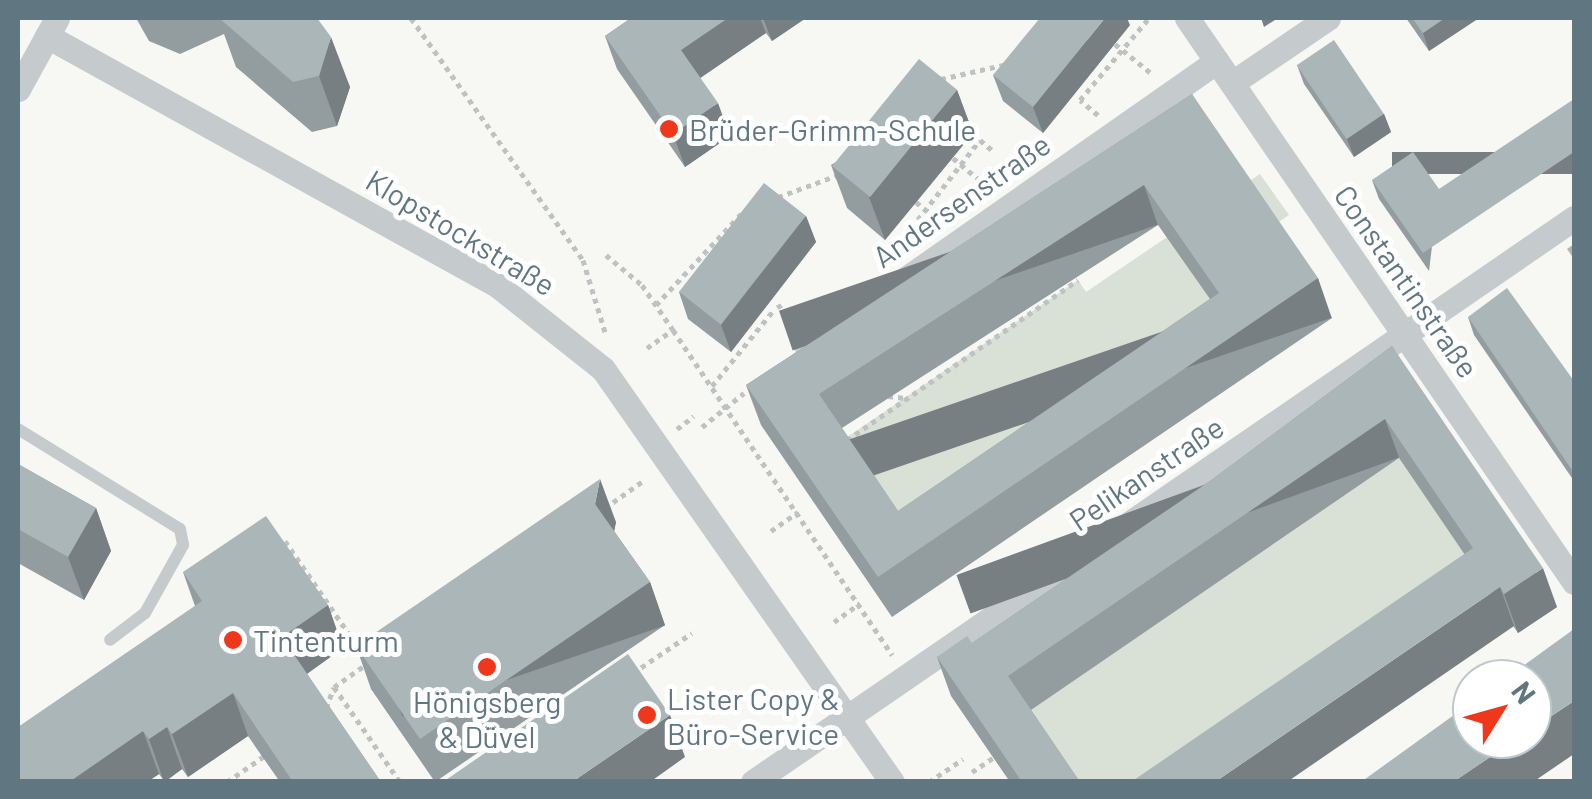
<!DOCTYPE html>
<html>
<head>
<meta charset="utf-8">
<style>
	body { margin:0 }
	#map { position:relative; width:1592px; height:799px; overflow:hidden; background:#f7f7f4; font-family:Barlow,sans-serif }
	div>[style] { position:absolute }
	[style*='--x'] { left:calc(var(--x)*1px); top:calc(var(--y)*1px); width:calc(var(--w)*1px); rotate:calc(var(--a)*1deg) }
	.green>* { inset:0; background:#d9e0d5 }
	.path>* { height:5px; margin-top:-2.5px; transform-origin:0; background:repeating-linear-gradient(90deg,#bec2c3 0 5px,transparent 0 10px) }
	.service>* { height:12px; margin:-6px; padding:0 6px; transform-origin:6px; border-radius:6px; background:#c5cacc }
	.minor>* { height:25px; margin:-12.5px; padding:0 12.5px; transform-origin:12.5px; border-radius:12.5px; background:#c5cacc }
	.wall>* { inset:0; background:#939d9f }
	.shaded-wall>* { inset:0; background:#787f82; transform-origin:0 0 }
	.building>* { inset:0; background:#abb6b9; transform-origin:0 0 }
	.dots>* { width:28px; height:28px; translate:-50% -50%; box-sizing:border-box; border:5px solid #fff; border-radius:50% }
	span { translate:-50% -50%; white-space:nowrap; text-align:center; line-height:1.15; -webkit-text-stroke:10px #fff; paint-order:stroke }
	.poi-label { font-size:30px; color:#607681 }
	.left { translate:0 -50%; text-align:left }
	.street-label { font-size:30px; color:#607681 }
	.frame { position:absolute; inset:0; border:20px solid #607681; pointer-events:none }
	.north { position:absolute; left:1452px; top:659px; width:100px; height:100px; box-sizing:border-box; background:#fff; border:2px solid #bfc8cd; border-radius:50%; rotate:53deg; font-size:28px; font-weight:700; line-height:40px; text-align:center; color:#607681 }
	.north::after { content:''; display:block; margin:auto; width:35px; height:45px; background:#ef371c; clip-path:polygon(50% 0,100% 100%,50% 72%,0 100%) }
</style>
</head>
<body>
<div id="map">
	<div class="green">
		<i style="clip-path:polygon(1260px 174px,1289px 215px,1231px 254px,1259px 295px,916px 541px,846px 438px,1078px 280px,1086px 292px)"></i>
		<i style="clip-path:polygon(1399px 458px,1487px 587px,1203px 781px,1067px 781px,1022px 715px)"></i>
	</div>
	<div class="path">
		<i style="--x:411;--y:18;--w:297;--a:54.6"></i>
		<i style="--x:583;--y:260;--w:78;--a:73"></i>
		<i style="--x:1115;--y:44;--w:46;--a:38.9"></i>
		<i style="--x:941;--y:79;--w:64;--a:-12.7"></i>
		<i style="--x:1098;--y:115;--w:23;--a:-140"></i>
		<i style="--x:1080;--y:100;--w:107;--a:-49.9"></i>
		<i style="--x:953;--y:158;--w:47;--a:39.8"></i>
		<i style="--x:778;--y:197;--w:64;--a:-20.1"></i>
		<i style="--x:916;--y:202;--w:32;--a:39"></i>
		<i style="--x:606;--y:255;--w:47;--a:39.8"></i>
		<i style="--x:642;--y:285;--w:55;--a:55.4"></i>
		<i style="--x:881;--y:267;--w:161;--a:-52.1"></i>
		<i style="--x:980;--y:140;--w:16;--a:40"></i>
		<i style="--x:778;--y:304;--w:30;--a:57"></i>
		<i style="--x:656;--y:305;--w:125;--a:-47"></i>
		<i style="--x:647;--y:348;--w:32;--a:-35"></i>
		<i style="--x:673;--y:330;--w:392;--a:56"></i>
		<i style="--x:712;--y:386;--w:97;--a:-50.9"></i>
		<i style="--x:888;--y:396;--w:17;--a:7"></i>
		<i style="--x:702;--y:427;--w:54;--a:-39"></i>
		<i style="--x:677;--y:429;--w:21;--a:-37"></i>
		<i style="--x:847;--y:440;--w:281;--a:-34.7"></i>
		<i style="--x:605;--y:508;--w:47;--a:-35.4"></i>
		<i style="--x:771;--y:531;--w:33;--a:-35"></i>
		<i style="--x:285;--y:541;--w:132;--a:55.5"></i>
		<i style="--x:834;--y:622;--w:32;--a:-36"></i>
		<i style="--x:633;--y:673;--w:71;--a:-34.1"></i>
		<i style="--x:334;--y:687;--w:116;--a:55.2"></i>
		<i style="--x:326;--y:708;--w:22;--a:-69"></i>
		<i style="--x:334;--y:687;--w:42;--a:-35.2"></i>
		<i style="--x:972;--y:772;--w:25;--a:-34"></i>
		<i style="--x:227;--y:782;--w:49;--a:-35"></i>
		<i style="--x:929;--y:782;--w:41;--a:-34.1"></i>
	</div>
	<div class="service">
		<i style="--x:18;--y:429;--w:190;--a:31.7"></i>
		<i style="--x:180;--y:529;--w:16;--a:79"></i>
		<i style="--x:183;--y:545;--w:78;--a:119.2"></i>
		<i style="--x:145;--y:613;--w:44;--a:142.4"></i>
	</div>
	<div class="minor">
		<i style="--x:1187;--y:18;--w:684;--a:55.54"></i>
		<i style="--x:47;--y:36;--w:514;--a:28.96"></i>
		<i style="--x:497;--y:285;--w:135;--a:38.4"></i>
		<i style="--x:603;--y:369;--w:504;--a:55.02"></i>
		<i style="--x:1232;--y:83;--w:116;--a:-34.1"></i>
		<i style="--x:18;--y:89;--w:81;--a:-61.2"></i>
		<i style="--x:807;--y:348;--w:500;--a:-34.99"></i>
		<i style="--x:753;--y:782;--w:996;--a:-34.49"></i>
	</div>
	<div class="wall">
		<i style="clip-path:polygon(136px 18px,317px 18px,350px 87px,337px 126px,312px 132px,236px 67px,224px 34px,180px 54px,149px 41px)"></i>
		<i style="clip-path:polygon(631px 18px,806px 18px,772px 41px,766px 33px,700px 78px,730px 136px,685px 167px,617px 69px,605px 36px)"></i>
		<i style="clip-path:polygon(1406px 18px,1479px 18px,1429px 51px)"></i>
		<i style="clip-path:polygon(1130px 25px,1043px 133px,1003px 101px,993px 75px)"></i>
		<i style="clip-path:polygon(1297px 65px,1384px 114px,1391px 132px,1354px 157px,1304px 84px)"></i>
		<i style="clip-path:polygon(957px 90px,973px 133px,885px 240px,847px 208px,831px 165px)"></i>
		<i style="clip-path:polygon(evenodd,1192px 94px,1332px 318px,892px 617px,761px 425px,746px 385px,1192px 94px,1158px 225px,1210px 299px,898px 511px,842px 428px,1158px 225px)"></i>
		<i style="clip-path:polygon(1372px 180px,1439px 189px,1429px 271px,1379px 199px)"></i>
		<i style="clip-path:polygon(806px 216px,816px 242px,731px 352px,688px 319px,679px 292px)"></i>
		<i style="clip-path:polygon(1468px 317px,1574px 381px,1574px 481px,1474px 335px)"></i>
		<i style="clip-path:polygon(1392px 346px,1557px 607px,1518px 633px,1399px 458px,1031px 710px,1080px 782px,1010px 782px,951px 696px,937px 657px,972px 643px,1210px 481px)"></i>
		<i style="clip-path:polygon(18px 464px,96px 508px,111px 551px,84px 600px,18px 563px)"></i>
		<i style="clip-path:polygon(616px 522px,614px 531px,650px 582px,665px 625px,435px 782px,371px 689px,356px 646px)"></i>
		<i style="clip-path:polygon(183px 572px,328px 605px,343px 648px,307px 674px,381px 782px,280px 782px,248px 736px,188px 777px,182px 769px,165px 782px,159px 774px,147px 782px,18px 782px,195px 606px)"></i>
	</div>
	<div class="shaded-wall">
		<i style="clip-path:polygon(728px 18px,760px 18px,766px 33px,693px 83px,681px 50px)"></i>
		<i style="clip-path:polygon(763px 18px,806px 18px,772px 41px)"></i>
		<i style="clip-path:polygon(1105px 18px,1127px 18px,1130px 25px,1043px 133px,1033px 107px)"></i>
		<i style="clip-path:polygon(1261px 18px,1278px 18px,1264px 27px)"></i>
		<i style="clip-path:polygon(1445px 18px,1479px 18px,1429px 51px,1423px 33px)"></i>
		<i style="clip-path:polygon(331px 37px,350px 87px,337px 126px,319px 76px)"></i>
		<i style="clip-path:polygon(957px 90px,973px 133px,885px 240px,869px 197px)"></i>
		<i style="clip-path:polygon(718px 103px,730px 136px,685px 167px,673px 134px)"></i>
		<i style="clip-path:polygon(1384px 114px,1391px 132px,1354px 157px,1347px 139px)"></i>
		<i style="left:1574px;top:152px;width:22px;height:182px;rotate:90deg"></i>
		<i style="left:1144px;top:185px;width:42px;height:386px;rotate:71deg"></i>
		<i style="clip-path:polygon(806px 216px,816px 242px,731px 352px,721px 325px)"></i>
		<i style="left:1318px;top:278px;width:42px;height:532px;rotate:71deg"></i>
		<i style="left:1385px;top:419px;width:41px;height:456px;rotate:70deg"></i>
		<i style="clip-path:polygon(600px 479px,616px 522px,611px 547px,595px 504px)"></i>
		<i style="clip-path:polygon(96px 508px,111px 551px,84px 600px,68px 557px)"></i>
		<i style="clip-path:polygon(1543px 568px,1557px 607px,1518px 633px,1504px 594px)"></i>
		<i style="left:650px;top:582px;width:46px;height:278px;rotate:71deg"></i>
		<i style="clip-path:polygon(1500px 587px,1514px 626px,1287px 782px,1215px 782px)"></i>
		<i style="clip-path:polygon(328px 605px,343px 648px,298px 680px,282px 637px)"></i>
		<i style="clip-path:polygon(233px 693px,248px 736px,188px 777px,172px 734px)"></i>
		<i style="clip-path:polygon(1574px 701px,1574px 754px,1533px 782px,1453px 782px,1517px 739px,1532px 739px,1532px 729px)"></i>
		<i style="clip-path:polygon(670px 715px,685px 757px,650px 782px,572px 782px)"></i>
		<i style="clip-path:polygon(167px 727px,182px 769px,164px 782px,149px 739px)"></i>
		<i style="clip-path:polygon(143px 731px,159px 774px,147px 782px,69px 782px)"></i>
	</div>
	<div class="building">
		<i style="clip-path:polygon(219px 18px,317px 18px,331px 37px,319px 76px,293px 82px)"></i>
		<i style="clip-path:polygon(631px 18px,728px 18px,681px 50px,718px 103px,673px 134px,605px 36px)"></i>
		<i style="clip-path:polygon(1040px 18px,1105px 18px,1033px 107px,993px 75px)"></i>
		<i style="clip-path:polygon(1412px 18px,1445px 18px,1423px 33px)"></i>
		<i style="left:1334px;top:40px;width:89px;height:45px;rotate:56deg"></i>
		<i style="left:919px;top:59px;width:49px;height:138px;rotate:39deg"></i>
		<i style="clip-path:polygon(evenodd,1192px 94px,1318px 278px,878px 577px,746px 385px,1192px 94px,1144px 185px,1219px 293px,898px 511px,819px 394px,1144px 185px)"></i>
		<i style="clip-path:polygon(1574px 99px,1574px 152px,1423px 253px,1372px 180px,1413px 152px,1439px 189px)"></i>
		<i style="left:764px;top:183px;width:53px;height:138px;rotate:38deg"></i>
		<i style="clip-path:polygon(1574px 244px,1574px 259px,1567px 249px)"></i>
		<i style="clip-path:polygon(1507px 288px,1574px 381px,1574px 473px,1468px 317px)"></i>
		<i style="clip-path:polygon(1392px 346px,1543px 568px,1504px 594px,1500px 587px,1215px 782px,1131px 782px,1473px 548px,1385px 419px,1008px 676px,1080px 782px,1022px 782px,937px 657px,967px 636px,972px 643px,1210px 481px)"></i>
		<i style="clip-path:polygon(18px 464px,96px 508px,68px 557px,18px 529px)"></i>
		<i style="clip-path:polygon(600px 479px,595px 504px,650px 582px,420px 739px,356px 646px)"></i>
		<i style="clip-path:polygon(266px 516px,328px 605px,282px 637px,381px 782px,293px 782px,233px 693px,172px 734px,167px 727px,149px 739px,143px 731px,69px 782px,18px 782px,18px 727px,202px 601px,183px 572px)"></i>
		<i style="clip-path:polygon(1574px 629px,1574px 701px,1532px 729px,1532px 679px,1505px 679px)"></i>
		<i style="clip-path:polygon(628px 654px,670px 715px,572px 782px,443px 782px)"></i>
		<i style="clip-path:polygon(1472px 702px,1472px 739px,1517px 739px,1453px 782px,1361px 782px)"></i>
	</div>
	<div class="dots">
		<i style="left:669px;top:129px;background:#ef371c"></i>
		<i style="left:233px;top:640px;background:#ef371c"></i>
		<i style="left:487px;top:667px;background:#ef371c"></i>
		<i style="left:647px;top:715px;background:#ef371c"></i>
	</div>
	<div class="poi-label">
		<span class="left" style="left:689px;top:129px">Brüder-Grimm-Schule</span>
		<span class="left" style="left:253px;top:640px">Tintenturm</span>
		<span class="left" style="left:667px;top:715px">Lister Copy &amp;<br>Büro-Service</span>
		<span style="left:487px;top:718px">Hönigsberg<br>&amp; Düvel</span>
	</div>
	<div class="street-label">
		<span style="left:961px;top:200px;rotate:-35deg">Andersenstraße</span>
		<span style="left:461px;top:232px;rotate:31deg">Klopstockstraße</span>
		<span style="left:1407px;top:281px;rotate:55deg">Constantinstraße</span>
		<span style="left:1146px;top:473px;rotate:-34deg">Pelikanstraße</span>
	</div>
	<div class="frame"></div>
	<div class="north">N</div>
</div>
</body>
</html>
